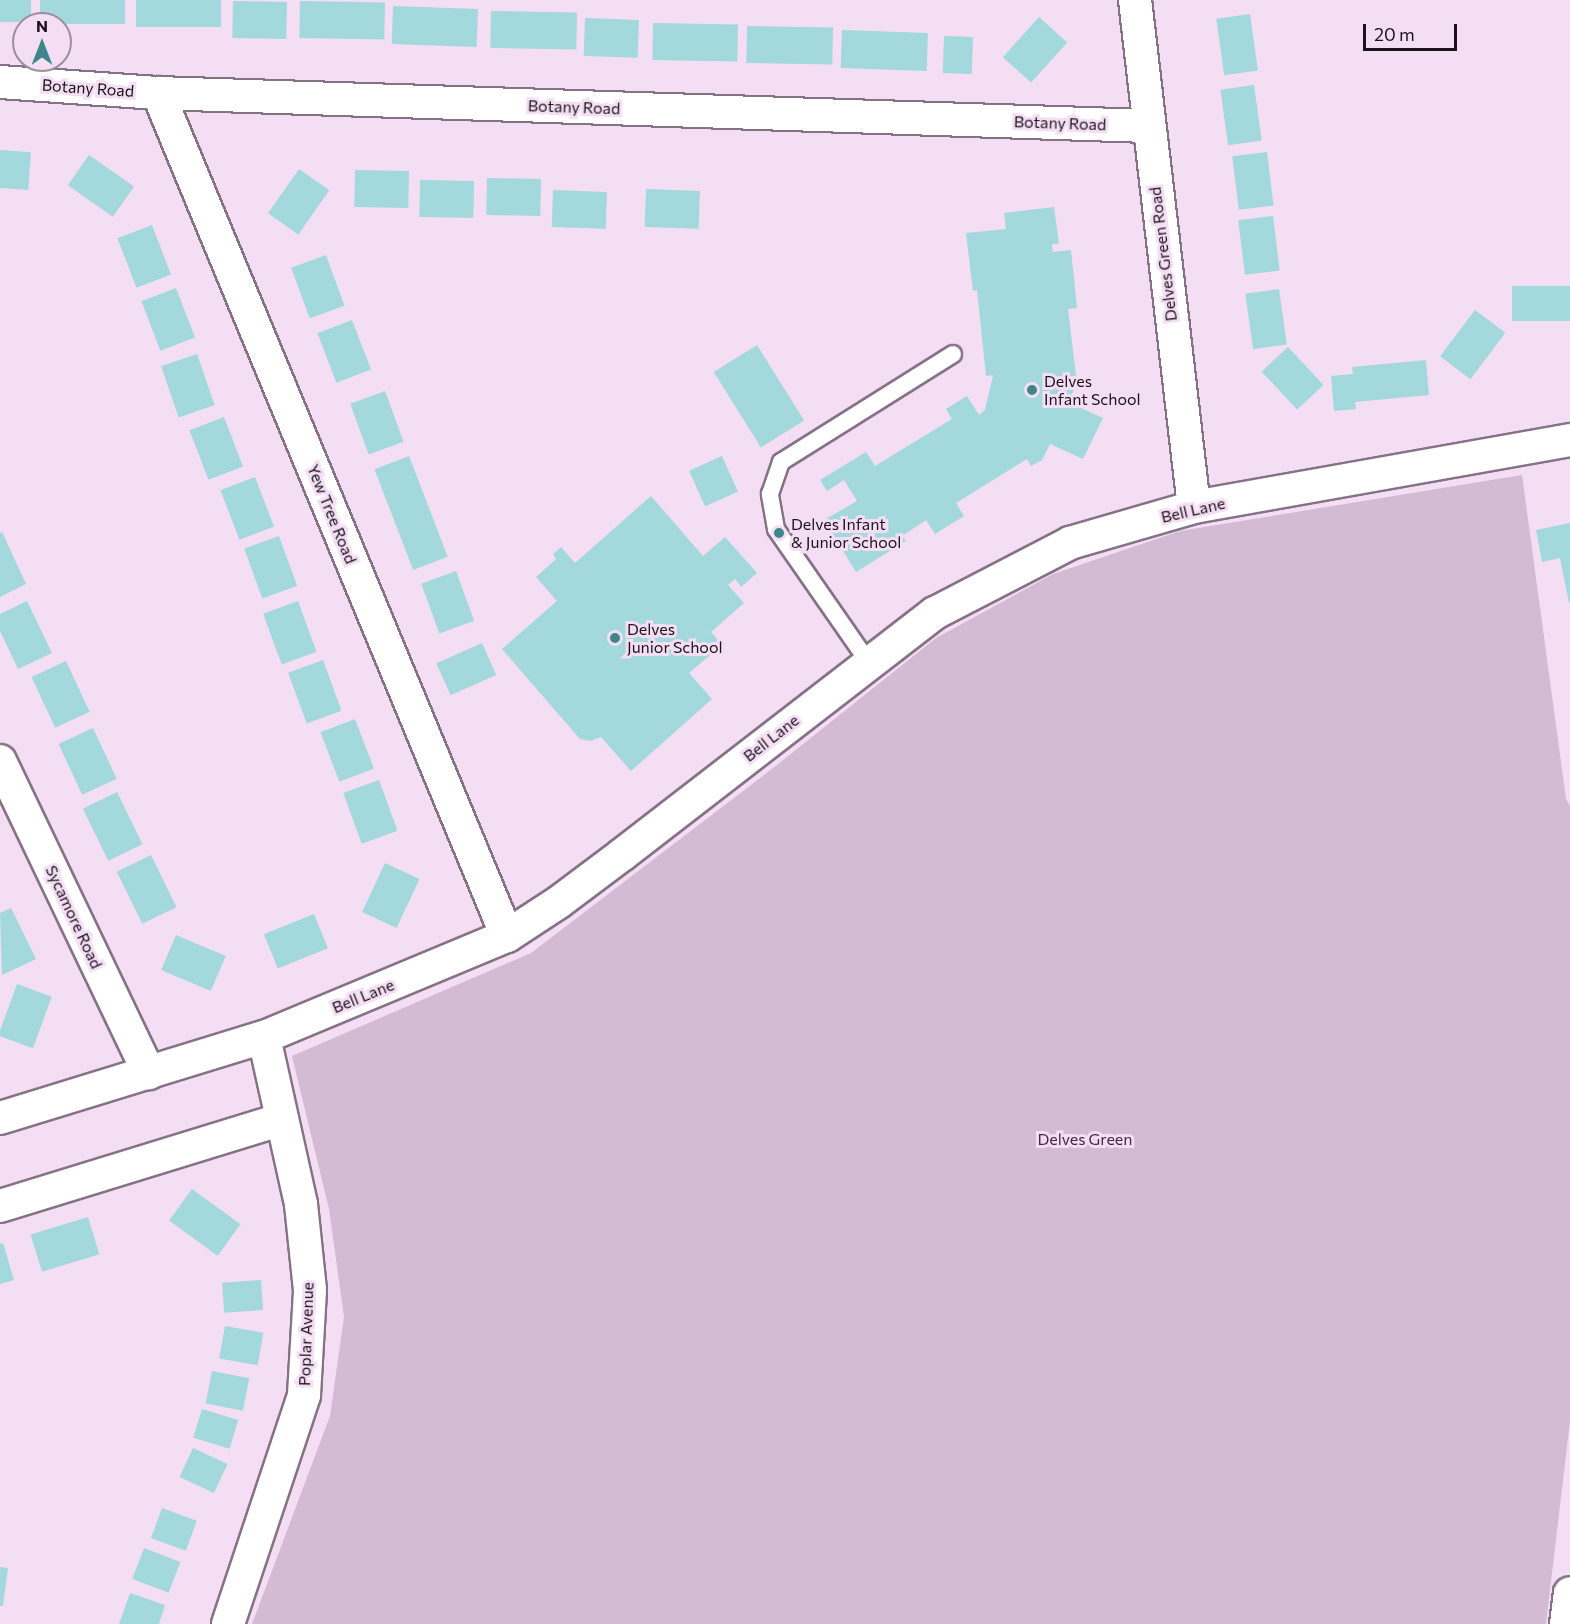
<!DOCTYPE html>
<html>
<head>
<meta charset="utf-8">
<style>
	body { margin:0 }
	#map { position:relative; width:1570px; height:1624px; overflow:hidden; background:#f4def4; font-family:Commissioner,sans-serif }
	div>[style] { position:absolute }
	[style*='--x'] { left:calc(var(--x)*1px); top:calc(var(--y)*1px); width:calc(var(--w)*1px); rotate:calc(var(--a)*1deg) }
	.green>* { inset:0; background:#d3bbd3 }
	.building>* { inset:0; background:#a3d8dc; transform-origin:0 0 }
	.roads { filter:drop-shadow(2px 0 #867286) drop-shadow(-2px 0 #867286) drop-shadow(0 2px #867286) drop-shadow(0 -2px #867286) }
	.lane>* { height:16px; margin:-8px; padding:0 8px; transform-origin:8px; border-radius:8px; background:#fff }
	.street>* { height:32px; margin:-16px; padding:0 16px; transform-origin:16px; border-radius:16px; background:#fff }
	.secondary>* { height:33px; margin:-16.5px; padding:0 16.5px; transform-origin:16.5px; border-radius:16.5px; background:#fff }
	.dots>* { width:16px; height:16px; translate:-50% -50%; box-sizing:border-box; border:3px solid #f4def4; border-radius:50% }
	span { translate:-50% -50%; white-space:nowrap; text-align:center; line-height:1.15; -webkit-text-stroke:6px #f4def4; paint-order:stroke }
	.street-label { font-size:16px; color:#1b131b }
	.poi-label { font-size:16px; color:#1b131b }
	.left { translate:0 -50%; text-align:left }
	.park-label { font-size:16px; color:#4b234c }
	.north { position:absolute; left:12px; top:12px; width:60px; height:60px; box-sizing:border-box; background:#f4def4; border:2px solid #9d8d9d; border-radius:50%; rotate:0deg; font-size:16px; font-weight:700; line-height:24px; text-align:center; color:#1b131b }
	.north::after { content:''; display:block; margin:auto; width:21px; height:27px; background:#3e868a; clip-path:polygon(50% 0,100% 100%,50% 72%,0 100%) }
	.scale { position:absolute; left:1363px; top:24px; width:94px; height:27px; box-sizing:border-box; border:3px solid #1b131b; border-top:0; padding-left:8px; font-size:18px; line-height:21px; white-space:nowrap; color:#1b131b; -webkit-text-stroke:4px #f4def4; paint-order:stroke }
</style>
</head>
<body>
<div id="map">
	<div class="green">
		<i style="clip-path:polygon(1522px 475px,1566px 799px,1570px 806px,1570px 1421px,1546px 1624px,252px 1624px,330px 1416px,344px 1317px,329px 1209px,292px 1056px,531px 953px,773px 768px,936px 638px,1053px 574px,1180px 531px)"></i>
	</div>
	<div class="building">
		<i style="left:0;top:0;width:31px;height:22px"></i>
		<i style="left:40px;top:0;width:85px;height:24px"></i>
		<i style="left:136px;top:0;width:85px;height:27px"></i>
		<i style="left:233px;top:1px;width:54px;height:37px;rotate:1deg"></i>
		<i style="left:300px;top:1px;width:85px;height:37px;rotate:1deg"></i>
		<i style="left:393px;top:6px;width:85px;height:38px;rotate:2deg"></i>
		<i style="left:491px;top:11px;width:86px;height:37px;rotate:1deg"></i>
		<i style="left:1250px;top:14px;width:57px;height:34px;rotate:82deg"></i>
		<i style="left:1039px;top:17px;width:38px;height:54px;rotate:42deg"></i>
		<i style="left:585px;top:18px;width:54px;height:38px;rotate:2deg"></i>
		<i style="left:653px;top:23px;width:85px;height:37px;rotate:1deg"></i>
		<i style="left:747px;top:26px;width:86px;height:37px;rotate:1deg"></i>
		<i style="left:842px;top:30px;width:86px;height:38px;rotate:2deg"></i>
		<i style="left:944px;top:36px;width:29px;height:37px;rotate:2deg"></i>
		<i style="left:1254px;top:85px;width:56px;height:34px;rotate:82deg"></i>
		<i style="left:0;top:150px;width:31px;height:38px;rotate:4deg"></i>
		<i style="left:1267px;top:152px;width:54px;height:35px;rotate:83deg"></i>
		<i style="left:89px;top:155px;width:55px;height:37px;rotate:35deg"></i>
		<i style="left:299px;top:169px;width:37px;height:54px;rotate:35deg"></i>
		<i style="left:355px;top:170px;width:54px;height:37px;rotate:1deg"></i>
		<i style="left:487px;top:178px;width:54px;height:37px;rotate:1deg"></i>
		<i style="left:420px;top:180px;width:54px;height:37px;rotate:1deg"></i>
		<i style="left:646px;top:189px;width:54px;height:38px;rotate:2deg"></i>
		<i style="left:553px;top:190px;width:54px;height:37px;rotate:2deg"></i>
		<i style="clip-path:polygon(1054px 207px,1059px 244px,1052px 244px,1053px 252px,1071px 250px,1077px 308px,1068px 309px,1077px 384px,1068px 402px,1103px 418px,1083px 459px,1050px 444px,1042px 460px,1031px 466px,1027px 459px,956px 503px,964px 516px,935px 534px,926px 520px,902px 536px,906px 541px,856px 572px,824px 520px,857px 501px,844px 480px,827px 491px,820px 480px,866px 452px,875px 466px,952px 419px,946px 409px,967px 396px,979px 415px,985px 410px,993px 375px,986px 376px,977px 290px,973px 291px,966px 233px,1006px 229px,1004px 213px)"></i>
		<i style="left:1273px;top:216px;width:55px;height:35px;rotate:83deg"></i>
		<i style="left:152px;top:225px;width:53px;height:37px;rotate:69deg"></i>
		<i style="left:326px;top:255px;width:54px;height:37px;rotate:70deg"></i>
		<i style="left:1570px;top:286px;width:35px;height:58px;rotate:90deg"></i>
		<i style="left:176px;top:288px;width:53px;height:37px;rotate:69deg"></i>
		<i style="left:1279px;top:289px;width:56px;height:34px;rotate:82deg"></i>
		<i style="left:1475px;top:310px;width:38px;height:58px;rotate:37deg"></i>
		<i style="left:352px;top:320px;width:53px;height:37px;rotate:69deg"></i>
		<i style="left:757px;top:345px;width:89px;height:51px;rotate:58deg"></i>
		<i style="left:1288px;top:347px;width:52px;height:36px;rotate:47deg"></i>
		<i style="left:197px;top:354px;width:54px;height:38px;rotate:71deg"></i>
		<i style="clip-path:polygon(1426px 360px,1429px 395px,1355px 402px,1356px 409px,1334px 411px,1331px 376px,1353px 374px,1352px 367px)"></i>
		<i style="left:385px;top:391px;width:54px;height:37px;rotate:70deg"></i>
		<i style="left:224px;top:417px;width:53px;height:37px;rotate:69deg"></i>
		<i style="left:409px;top:456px;width:108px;height:37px;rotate:69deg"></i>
		<i style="left:722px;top:456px;width:39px;height:36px;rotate:66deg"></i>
		<i style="left:255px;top:477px;width:53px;height:37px;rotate:69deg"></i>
		<i style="clip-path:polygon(651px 496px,703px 556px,725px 537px,757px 573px,741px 587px,735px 579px,728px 585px,744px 603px,711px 632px,722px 645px,689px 673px,712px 699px,631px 771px,601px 737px,591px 741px,580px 739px,502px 649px,557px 601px,536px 577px,556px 559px,553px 554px,561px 547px,575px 563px)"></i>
		<i style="clip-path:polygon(1570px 523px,1570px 602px,1569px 603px,1560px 558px,1542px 562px,1536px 530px)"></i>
		<i style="clip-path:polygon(2px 532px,26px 584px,0 597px,0 533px)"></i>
		<i style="left:279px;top:536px;width:53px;height:37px;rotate:70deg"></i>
		<i style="left:456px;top:571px;width:53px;height:37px;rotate:70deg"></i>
		<i style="clip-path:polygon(27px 601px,52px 653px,18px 669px,0 631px,0 614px)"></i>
		<i style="left:298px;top:601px;width:54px;height:37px;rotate:70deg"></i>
		<i style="left:482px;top:643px;width:35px;height:50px;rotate:66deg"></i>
		<i style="left:323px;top:660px;width:54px;height:37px;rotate:70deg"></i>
		<i style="left:66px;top:661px;width:56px;height:38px;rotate:65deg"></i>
		<i style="left:355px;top:719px;width:53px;height:37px;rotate:69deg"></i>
		<i style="left:93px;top:728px;width:56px;height:38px;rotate:65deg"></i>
		<i style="left:379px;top:780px;width:54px;height:38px;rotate:70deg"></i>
		<i style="left:117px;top:792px;width:58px;height:38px;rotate:64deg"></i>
		<i style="left:151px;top:855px;width:58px;height:38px;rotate:64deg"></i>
		<i style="left:385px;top:863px;width:38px;height:54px;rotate:25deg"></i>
		<i style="clip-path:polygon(11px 908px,36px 959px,2px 975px,0 913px)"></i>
		<i style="left:314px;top:914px;width:37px;height:54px;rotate:68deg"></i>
		<i style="left:176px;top:935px;width:54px;height:38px;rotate:23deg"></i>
		<i style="left:17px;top:984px;width:37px;height:55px;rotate:20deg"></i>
		<i style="left:192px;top:1189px;width:60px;height:39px;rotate:36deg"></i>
		<i style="left:88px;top:1217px;width:39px;height:60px;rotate:73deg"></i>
		<i style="clip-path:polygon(3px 1243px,14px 1280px,0 1284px,0 1244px)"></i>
		<i style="left:261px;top:1280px;width:30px;height:39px;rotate:86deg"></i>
		<i style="left:225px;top:1326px;width:39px;height:33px;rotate:10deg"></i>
		<i style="left:212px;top:1371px;width:38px;height:33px;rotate:11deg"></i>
		<i style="left:202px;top:1409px;width:38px;height:30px;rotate:17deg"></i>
		<i style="left:193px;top:1448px;width:38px;height:32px;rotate:25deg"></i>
		<i style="left:162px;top:1508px;width:37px;height:32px;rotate:20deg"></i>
		<i style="left:144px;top:1548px;width:39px;height:33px;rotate:21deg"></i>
		<i style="clip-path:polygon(0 1567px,8px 1568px,3px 1606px,0 1606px)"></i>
		<i style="clip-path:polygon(130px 1593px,165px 1605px,159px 1624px,119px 1624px)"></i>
	</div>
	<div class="roads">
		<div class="lane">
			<i style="--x:869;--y:663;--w:163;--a:-124.8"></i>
			<i style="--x:776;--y:529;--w:36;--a:-100"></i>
			<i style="--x:770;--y:494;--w:34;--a:-71"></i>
			<i style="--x:781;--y:462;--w:203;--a:-32.1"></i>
		</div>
		<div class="street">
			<i style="--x:1135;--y:0;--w:510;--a:83.36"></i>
			<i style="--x:0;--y:82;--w:158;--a:4"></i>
			<i style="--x:158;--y:93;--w:991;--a:1.91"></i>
			<i style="--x:158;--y:93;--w:912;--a:67.51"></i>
			<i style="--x:0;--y:761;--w:346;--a:64.5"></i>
			<i style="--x:0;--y:1118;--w:276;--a:-17.1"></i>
			<i style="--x:264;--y:1037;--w:263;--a:-22.6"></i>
			<i style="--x:507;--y:936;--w:62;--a:-33.2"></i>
			<i style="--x:559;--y:902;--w:80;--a:-36.9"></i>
			<i style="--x:623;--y:854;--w:394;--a:-37.7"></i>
			<i style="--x:935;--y:613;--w:152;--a:-27.4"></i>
			<i style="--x:1070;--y:543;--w:129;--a:-16.2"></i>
			<i style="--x:1194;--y:507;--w:382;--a:-10.1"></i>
			<i style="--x:0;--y:1206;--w:295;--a:-17.1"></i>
			<i style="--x:228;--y:1624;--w:241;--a:-71.6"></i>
			<i style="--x:304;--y:1395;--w:105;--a:-86.7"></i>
			<i style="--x:310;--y:1290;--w:86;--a:-96"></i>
			<i style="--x:301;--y:1204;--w:171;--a:-102.5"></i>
		</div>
		<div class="secondary">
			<i style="--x:1566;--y:1624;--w:31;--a:-83"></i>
		</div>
	</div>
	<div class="dots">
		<i style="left:1032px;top:390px;background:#3e868a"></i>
		<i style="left:779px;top:533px;background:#3e868a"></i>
		<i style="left:615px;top:638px;background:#3e868a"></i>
	</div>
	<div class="street-label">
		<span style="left:88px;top:88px;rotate:4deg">Botany Road</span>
		<span style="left:574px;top:107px;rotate:2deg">Botany Road</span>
		<span style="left:1060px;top:123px;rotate:2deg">Botany Road</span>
		<span style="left:1163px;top:254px;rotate:-97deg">Delves Green Road</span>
		<span style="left:1193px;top:510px;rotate:-13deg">Bell Lane</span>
		<span style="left:332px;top:514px;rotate:68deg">Yew Tree Road</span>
		<span style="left:771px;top:738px;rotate:-38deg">Bell Lane</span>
		<span style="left:74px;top:917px;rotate:65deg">Sycamore Road</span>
		<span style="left:363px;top:996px;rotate:-22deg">Bell Lane</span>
		<span style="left:306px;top:1334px;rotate:-88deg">Poplar Avenue</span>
	</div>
	<div class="poi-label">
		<span class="left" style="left:1044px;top:390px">Delves<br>Infant School</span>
		<span class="left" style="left:791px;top:533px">Delves Infant<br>&amp; Junior School</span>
		<span class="left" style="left:627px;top:638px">Delves<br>Junior School</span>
	</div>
	<div class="park-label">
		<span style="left:1085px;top:1139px">Delves Green</span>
	</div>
	<div class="north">N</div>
	<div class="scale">20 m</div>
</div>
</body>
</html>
